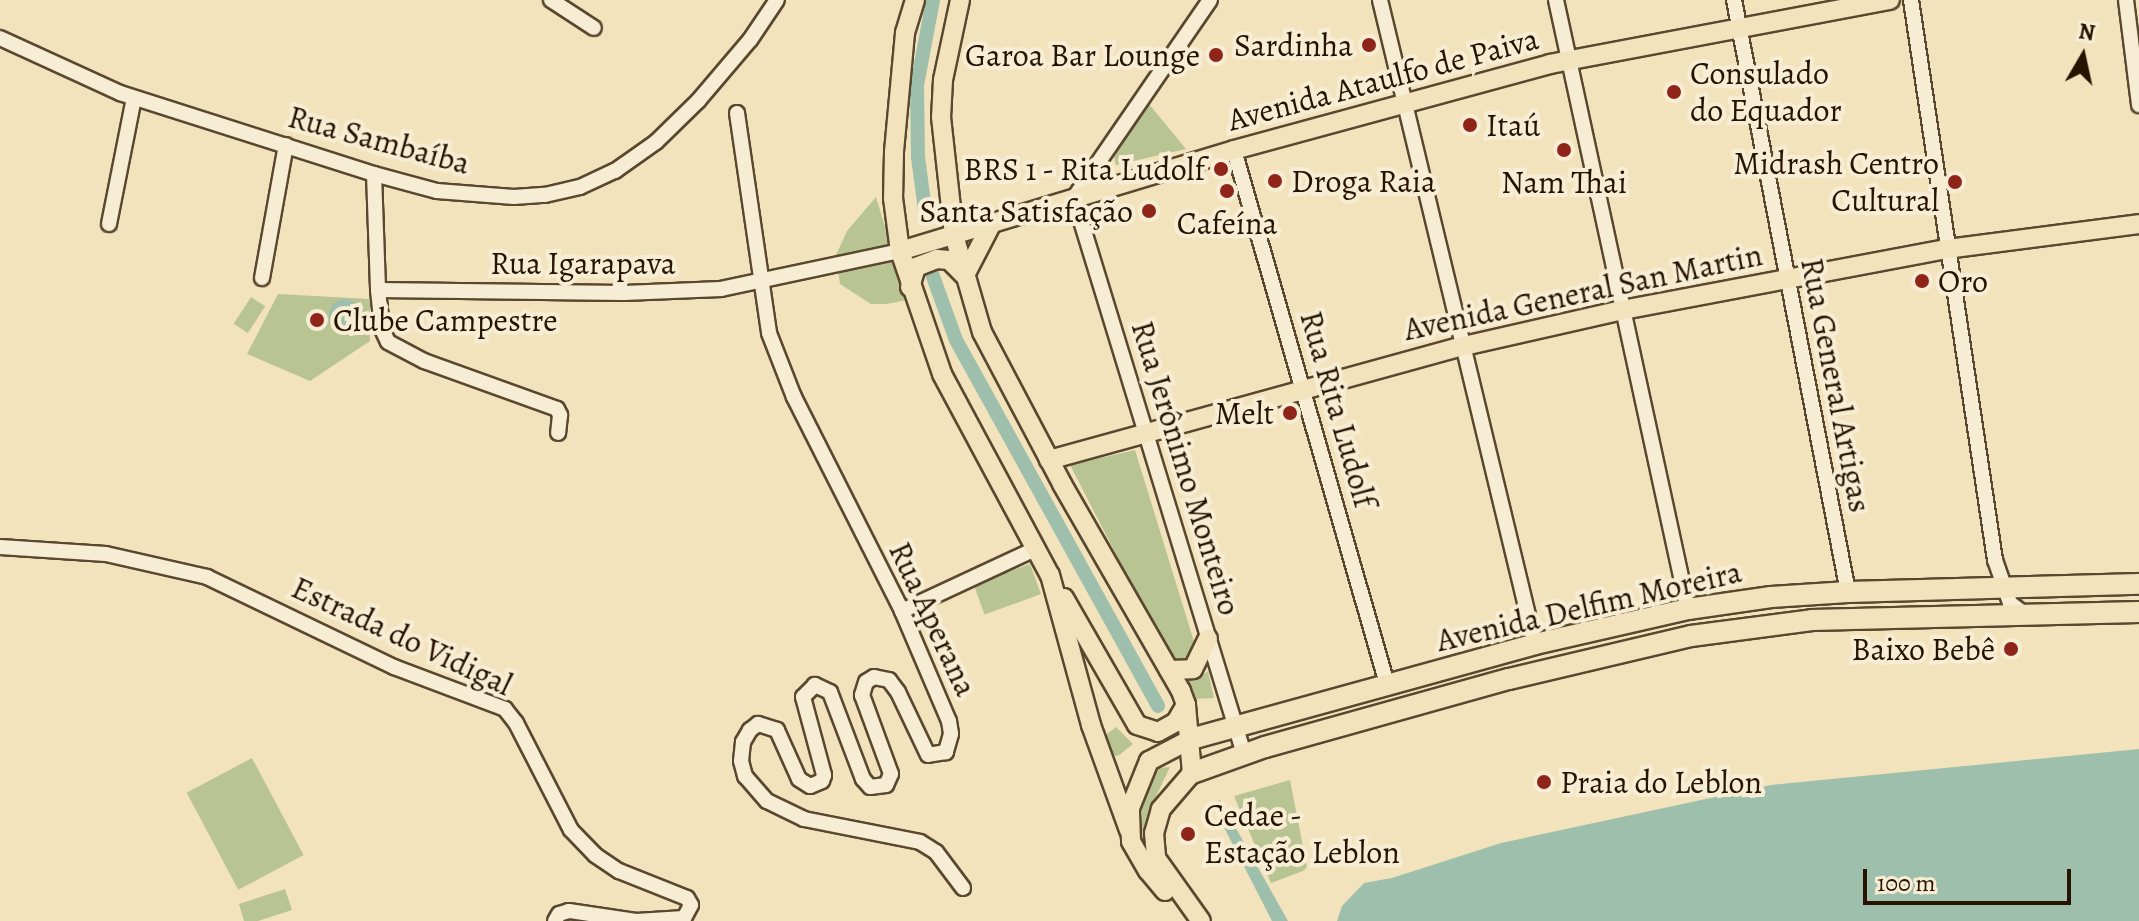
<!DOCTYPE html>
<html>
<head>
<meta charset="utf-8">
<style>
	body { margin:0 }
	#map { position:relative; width:2139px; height:921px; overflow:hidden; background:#f3e3bd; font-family:Alegreya,serif }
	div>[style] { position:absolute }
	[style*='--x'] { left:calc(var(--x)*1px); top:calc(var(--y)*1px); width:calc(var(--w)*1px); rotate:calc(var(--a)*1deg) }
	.green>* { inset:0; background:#b9c493; transform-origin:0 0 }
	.water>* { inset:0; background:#9dbfab }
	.round { border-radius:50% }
	.canal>* { height:14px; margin:-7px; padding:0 7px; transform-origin:7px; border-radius:7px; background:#9dbfab }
	.roads { filter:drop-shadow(2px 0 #59482f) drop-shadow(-2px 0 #59482f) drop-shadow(0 2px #59482f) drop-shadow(0 -2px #59482f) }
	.minor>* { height:14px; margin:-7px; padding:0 7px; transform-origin:7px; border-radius:7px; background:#f7edd4 }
	.major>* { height:18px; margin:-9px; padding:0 9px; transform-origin:9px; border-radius:9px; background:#f3e3bd }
	.highway>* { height:20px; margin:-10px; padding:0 10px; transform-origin:10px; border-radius:10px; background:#f3e3bd }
	.dots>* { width:22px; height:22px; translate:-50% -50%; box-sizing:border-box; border:4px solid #f7edd4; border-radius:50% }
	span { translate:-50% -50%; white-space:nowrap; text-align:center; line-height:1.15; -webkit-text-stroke:8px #f7edd4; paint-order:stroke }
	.poi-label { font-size:32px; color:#261400 }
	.right { translate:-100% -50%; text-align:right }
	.left { translate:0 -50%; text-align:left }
	.street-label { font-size:32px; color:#261400 }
	.north { position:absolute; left:2043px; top:16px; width:80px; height:80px; -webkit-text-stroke:6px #f7edd4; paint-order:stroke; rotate:9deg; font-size:22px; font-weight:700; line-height:32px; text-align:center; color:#261400 }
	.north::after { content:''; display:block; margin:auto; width:28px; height:36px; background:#261400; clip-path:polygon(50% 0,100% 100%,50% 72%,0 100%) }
	.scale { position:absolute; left:1863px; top:869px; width:208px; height:36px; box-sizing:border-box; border:4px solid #261400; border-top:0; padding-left:10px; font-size:24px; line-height:28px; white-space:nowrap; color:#261400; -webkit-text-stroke:6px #f7edd4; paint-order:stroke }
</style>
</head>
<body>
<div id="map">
	<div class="green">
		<i style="clip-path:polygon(1144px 98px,1186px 149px,1116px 165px,1113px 151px)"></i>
		<i style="clip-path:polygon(876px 197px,907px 300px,887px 304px,871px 304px,840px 284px,836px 255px,847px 231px)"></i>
		<i style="clip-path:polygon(278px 294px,370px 299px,370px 341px,310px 381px,247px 354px)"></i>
		<i style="left:251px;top:297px;width:17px;height:32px;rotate:33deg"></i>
		<i style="clip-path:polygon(1135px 450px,1195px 645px,1192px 656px,1179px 660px,1168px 655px,1070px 465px)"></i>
		<i style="left:1030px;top:564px;width:32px;height:60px;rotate:70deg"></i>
		<i style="clip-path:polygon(1208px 671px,1214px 698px,1195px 699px,1184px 679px,1201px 677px)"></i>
		<i style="clip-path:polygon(1116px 727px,1133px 744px,1118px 756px,1111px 755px,1107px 742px,1107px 734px)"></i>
		<i style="left:252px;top:758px;width:110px;height:74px;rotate:62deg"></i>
		<i style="clip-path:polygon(1170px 767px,1150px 809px,1142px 843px,1137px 821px,1142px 799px,1159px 768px)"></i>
		<i style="clip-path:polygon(1290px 780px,1307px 867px,1303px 871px,1271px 883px,1234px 796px)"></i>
		<i style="clip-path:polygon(285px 889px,292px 910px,258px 921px,244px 921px,239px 904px)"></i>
	</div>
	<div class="water">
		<i class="round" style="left:329px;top:299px;width:32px;height:32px"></i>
		<i style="clip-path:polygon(2139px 749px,2139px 921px,1337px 921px,1342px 906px,1364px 883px,1392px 878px,1501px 843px,1771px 785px)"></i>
		<i style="clip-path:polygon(1220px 800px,1288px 921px,1272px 921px,1212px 804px)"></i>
	</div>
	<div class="canal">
		<i style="--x:926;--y:217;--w:61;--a:-97.6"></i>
		<i style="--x:918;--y:157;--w:72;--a:-90.8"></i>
		<i style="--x:917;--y:85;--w:86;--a:-79.3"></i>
		<i style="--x:931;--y:271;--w:73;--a:70.1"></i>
		<i style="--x:956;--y:340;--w:418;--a:61.1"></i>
	</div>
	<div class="roads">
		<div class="minor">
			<i style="--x:551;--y:0;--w:51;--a:33.1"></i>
			<i style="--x:1210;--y:0;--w:240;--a:124.5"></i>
			<i style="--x:1074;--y:198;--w:581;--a:73"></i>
			<i style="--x:1380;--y:0;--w:662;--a:76.47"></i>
			<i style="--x:1556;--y:0;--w:623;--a:77.77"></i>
			<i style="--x:1734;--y:0;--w:603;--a:79.1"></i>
			<i style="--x:1911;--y:0;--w:566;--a:81.47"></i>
			<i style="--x:1995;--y:560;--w:46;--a:70.8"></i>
			<i style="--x:2010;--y:603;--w:20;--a:37"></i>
			<i style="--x:2126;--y:0;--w:106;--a:82.9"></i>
			<i style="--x:0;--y:38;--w:132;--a:24.6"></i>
			<i style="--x:120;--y:93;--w:267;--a:17.7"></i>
			<i style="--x:374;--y:174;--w:65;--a:15.1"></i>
			<i style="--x:437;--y:191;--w:77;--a:4.5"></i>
			<i style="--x:514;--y:197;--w:31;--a:-4"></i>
			<i style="--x:545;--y:195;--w:36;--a:-13"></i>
			<i style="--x:580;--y:187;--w:38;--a:-25"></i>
			<i style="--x:615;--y:171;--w:50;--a:-35.3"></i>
			<i style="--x:656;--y:142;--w:59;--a:-44.3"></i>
			<i style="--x:698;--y:101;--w:80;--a:-49.6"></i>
			<i style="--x:750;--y:40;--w:48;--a:-56"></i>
			<i style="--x:737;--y:113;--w:222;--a:81.7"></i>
			<i style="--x:769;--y:333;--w:69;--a:68.7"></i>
			<i style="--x:794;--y:397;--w:240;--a:63.2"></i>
			<i style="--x:902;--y:611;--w:120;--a:66.9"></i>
			<i style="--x:949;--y:721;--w:13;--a:81"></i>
			<i style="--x:951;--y:734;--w:19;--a:106"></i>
			<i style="--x:946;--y:752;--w:18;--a:171"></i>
			<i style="--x:928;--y:755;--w:70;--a:-115.5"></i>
			<i style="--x:898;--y:692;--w:15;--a:-127"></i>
			<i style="--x:889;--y:680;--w:15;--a:-169"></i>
			<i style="--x:874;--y:677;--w:9;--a:148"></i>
			<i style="--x:866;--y:682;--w:14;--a:107"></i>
			<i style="--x:862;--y:695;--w:84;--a:69.8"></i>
			<i style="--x:891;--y:774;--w:12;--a:114"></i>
			<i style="--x:886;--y:785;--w:16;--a:173"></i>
			<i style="--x:870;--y:787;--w:11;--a:-131"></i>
			<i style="--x:863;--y:779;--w:93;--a:-110.8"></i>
			<i style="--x:830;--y:692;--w:17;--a:-155"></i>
			<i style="--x:815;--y:685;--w:17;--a:135"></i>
			<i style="--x:803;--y:697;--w:81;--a:74.9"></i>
			<i style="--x:824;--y:775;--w:6;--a:108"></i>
			<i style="--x:822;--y:781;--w:13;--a:157"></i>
			<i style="--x:810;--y:786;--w:13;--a:-148"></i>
			<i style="--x:799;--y:779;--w:54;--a:-114.2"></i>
			<i style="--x:777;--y:730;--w:20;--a:-162"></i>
			<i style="--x:758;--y:724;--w:10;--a:143"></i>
			<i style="--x:750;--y:730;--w:14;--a:120"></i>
			<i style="--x:743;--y:742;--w:19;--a:96"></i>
			<i style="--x:741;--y:761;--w:16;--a:75"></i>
			<i style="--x:745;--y:776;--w:33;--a:49"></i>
			<i style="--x:767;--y:801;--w:41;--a:25.9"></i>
			<i style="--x:804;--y:819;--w:118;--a:11.2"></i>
			<i style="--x:920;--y:842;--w:19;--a:32"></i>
			<i style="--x:936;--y:852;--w:45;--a:53.1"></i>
			<i style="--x:1234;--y:150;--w:555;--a:74.01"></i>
			<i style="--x:374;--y:174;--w:116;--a:88"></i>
			<i style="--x:378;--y:290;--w:39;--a:84"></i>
			<i style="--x:382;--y:329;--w:14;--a:65"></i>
			<i style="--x:388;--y:342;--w:41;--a:27.8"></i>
			<i style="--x:424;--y:361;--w:141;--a:19.8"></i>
			<i style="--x:557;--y:409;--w:7;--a:63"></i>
			<i style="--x:560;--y:415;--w:18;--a:96"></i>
			<i style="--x:109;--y:224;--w:128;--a:-78.8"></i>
			<i style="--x:262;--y:278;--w:135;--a:-79.8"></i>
			<i style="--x:378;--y:290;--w:246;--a:0.7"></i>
			<i style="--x:624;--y:293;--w:97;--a:-2.4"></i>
			<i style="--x:721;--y:289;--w:183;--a:-12"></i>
			<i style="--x:0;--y:547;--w:106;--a:3.8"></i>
			<i style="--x:106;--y:554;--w:104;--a:12.8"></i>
			<i style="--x:207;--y:577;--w:208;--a:25.7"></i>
			<i style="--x:394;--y:667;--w:119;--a:20.7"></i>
			<i style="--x:505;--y:709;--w:18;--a:52"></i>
			<i style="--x:516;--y:723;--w:120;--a:62.8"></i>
			<i style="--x:571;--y:830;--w:35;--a:46"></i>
			<i style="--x:595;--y:855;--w:29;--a:34"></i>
			<i style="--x:619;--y:871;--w:73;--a:21.7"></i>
			<i style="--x:687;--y:898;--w:8;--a:60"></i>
			<i style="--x:691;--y:905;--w:15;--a:118"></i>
			<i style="--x:684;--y:918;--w:48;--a:176.4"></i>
			<i style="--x:636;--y:921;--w:68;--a:-171.5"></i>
			<i style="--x:569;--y:911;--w:10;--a:163"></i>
			<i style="--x:559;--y:914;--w:8;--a:120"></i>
			<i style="--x:902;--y:611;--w:149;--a:-25"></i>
		</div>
		<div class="major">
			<i style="--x:915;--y:0;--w:34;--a:107"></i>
			<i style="--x:905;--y:33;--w:120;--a:95.3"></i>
			<i style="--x:894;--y:152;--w:46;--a:91.2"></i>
			<i style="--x:893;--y:198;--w:53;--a:82.5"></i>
			<i style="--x:900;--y:251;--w:130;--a:71.1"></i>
			<i style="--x:942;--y:374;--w:228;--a:61.8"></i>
			<i style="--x:1050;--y:575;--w:156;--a:74.7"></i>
			<i style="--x:1091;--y:725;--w:112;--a:70.1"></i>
			<i style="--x:960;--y:0;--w:82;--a:102"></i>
			<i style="--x:943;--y:80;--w:37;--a:93"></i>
			<i style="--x:941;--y:117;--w:119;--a:83.7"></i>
			<i style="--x:954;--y:235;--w:101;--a:73.9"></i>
			<i style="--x:982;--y:332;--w:172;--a:62.2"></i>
			<i style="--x:1062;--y:484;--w:239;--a:60.1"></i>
			<i style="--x:1181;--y:691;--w:15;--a:70"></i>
			<i style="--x:1186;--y:705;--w:68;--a:85"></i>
			<i style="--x:1192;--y:773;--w:48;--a:130.7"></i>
			<i style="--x:1161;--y:809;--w:25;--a:106"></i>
			<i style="--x:1154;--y:833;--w:25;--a:85"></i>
			<i style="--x:1156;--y:858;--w:77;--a:54.5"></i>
			<i style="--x:900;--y:251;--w:349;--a:-16.8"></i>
			<i style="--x:1234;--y:150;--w:327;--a:-15.2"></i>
			<i style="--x:1550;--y:64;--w:346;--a:-10.7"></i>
			<i style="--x:965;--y:275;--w:59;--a:-62.6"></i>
			<i style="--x:910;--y:287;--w:21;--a:-73"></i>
			<i style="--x:916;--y:267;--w:22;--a:-21"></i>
			<i style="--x:937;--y:259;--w:12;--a:5"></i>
			<i style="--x:949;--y:260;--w:21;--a:45"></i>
			<i style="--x:1049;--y:460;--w:430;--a:-15.4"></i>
			<i style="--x:1464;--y:346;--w:163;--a:-12.8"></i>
			<i style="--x:1623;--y:310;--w:330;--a:-10.7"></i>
			<i style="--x:1947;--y:249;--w:194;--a:-7.4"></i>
			<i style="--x:1064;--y:598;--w:146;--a:60.1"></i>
			<i style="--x:1137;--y:725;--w:22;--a:18"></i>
			<i style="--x:1158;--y:732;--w:21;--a:-29"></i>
			<i style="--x:1176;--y:722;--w:20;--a:-60"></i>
			<i style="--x:1169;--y:670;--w:24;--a:-2"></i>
			<i style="--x:1193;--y:669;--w:34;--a:-64"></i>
			<i style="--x:1165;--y:891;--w:26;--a:-130"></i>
			<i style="--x:1148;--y:871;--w:34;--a:-120"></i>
			<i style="--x:1131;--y:841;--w:33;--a:-92"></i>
			<i style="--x:1130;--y:808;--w:51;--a:-68"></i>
			<i style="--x:1149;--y:761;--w:47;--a:-27.6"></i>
		</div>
		<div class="highway">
			<i style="--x:1191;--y:739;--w:357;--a:-15.4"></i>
			<i style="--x:1535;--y:644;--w:157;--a:-12.9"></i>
			<i style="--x:1688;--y:609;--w:84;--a:-8.2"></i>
			<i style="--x:1771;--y:597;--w:77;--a:-3.7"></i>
			<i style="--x:1848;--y:592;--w:291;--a:-1.6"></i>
			<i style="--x:1192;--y:773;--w:77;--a:-19.6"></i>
			<i style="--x:1265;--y:747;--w:253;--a:-15.6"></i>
			<i style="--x:1509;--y:679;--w:187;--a:-13.3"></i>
			<i style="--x:1691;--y:636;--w:122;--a:-7.5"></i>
			<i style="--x:1812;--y:620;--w:327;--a:-1.4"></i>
		</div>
	</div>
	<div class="dots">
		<i style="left:1369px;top:45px;background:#8f2418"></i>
		<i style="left:1216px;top:55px;background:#8f2418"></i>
		<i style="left:1674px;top:92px;background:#8f2418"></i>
		<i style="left:1470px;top:125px;background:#8f2418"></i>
		<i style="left:1564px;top:150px;background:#8f2418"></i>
		<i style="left:1221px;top:169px;background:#8f2418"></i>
		<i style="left:1275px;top:181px;background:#8f2418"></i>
		<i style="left:1955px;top:182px;background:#8f2418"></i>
		<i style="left:1227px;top:191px;background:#8f2418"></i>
		<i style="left:1149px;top:211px;background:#8f2418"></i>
		<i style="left:1922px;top:281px;background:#8f2418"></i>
		<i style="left:317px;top:320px;background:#8f2418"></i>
		<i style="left:1290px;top:413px;background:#8f2418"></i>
		<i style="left:2011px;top:649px;background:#8f2418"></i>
		<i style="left:1544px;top:782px;background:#8f2418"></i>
		<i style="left:1188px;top:834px;background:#8f2418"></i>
	</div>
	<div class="poi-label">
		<span class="right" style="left:1353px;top:45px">Sardinha</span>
		<span class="right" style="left:1200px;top:55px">Garoa Bar Lounge</span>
		<span class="left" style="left:1690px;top:92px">Consulado<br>do Equador</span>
		<span class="left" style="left:1486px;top:125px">Itaú</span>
		<span class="right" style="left:1939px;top:182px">Midrash Centro<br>Cultural</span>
		<span class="right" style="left:1205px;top:169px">BRS 1 - Rita Ludolf</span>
		<span class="left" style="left:1291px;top:181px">Droga Raia</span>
		<span style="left:1564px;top:182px">Nam Thai</span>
		<span class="right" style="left:1133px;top:211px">Santa Satisfação</span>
		<span style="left:1227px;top:223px">Cafeína</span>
		<span class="left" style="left:1938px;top:281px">Oro</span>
		<span class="left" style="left:333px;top:320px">Clube Campestre</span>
		<span class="right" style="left:1274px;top:413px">Melt</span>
		<span class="right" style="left:1995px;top:649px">Baixo Bebê</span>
		<span class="left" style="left:1560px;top:782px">Praia do Leblon</span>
		<span class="left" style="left:1204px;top:834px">Cedae -<br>Estação Leblon</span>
	</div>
	<div class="street-label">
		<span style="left:1383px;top:79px;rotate:-15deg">Avenida Ataulfo de Paiva</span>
		<span style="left:379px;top:140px;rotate:15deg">Rua Sambaíba</span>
		<span style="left:583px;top:263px">Rua Igarapava</span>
		<span style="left:1583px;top:292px;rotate:-12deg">Avenida General San Martin</span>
		<span style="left:1836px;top:385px;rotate:79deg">Rua General Artigas</span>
		<span style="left:1338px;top:409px;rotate:74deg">Rua Rita Ludolf</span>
		<span style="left:1186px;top:468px;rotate:73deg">Rua Jerônimo Monteiro</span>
		<span style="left:1589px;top:606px;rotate:-13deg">Avenida Delfim Moreira</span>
		<span style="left:933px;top:619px;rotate:65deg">Rua Aperana</span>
		<span style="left:402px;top:636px;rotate:25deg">Estrada do Vidigal</span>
	</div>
	<div class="north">N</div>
	<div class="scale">100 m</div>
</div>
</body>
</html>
